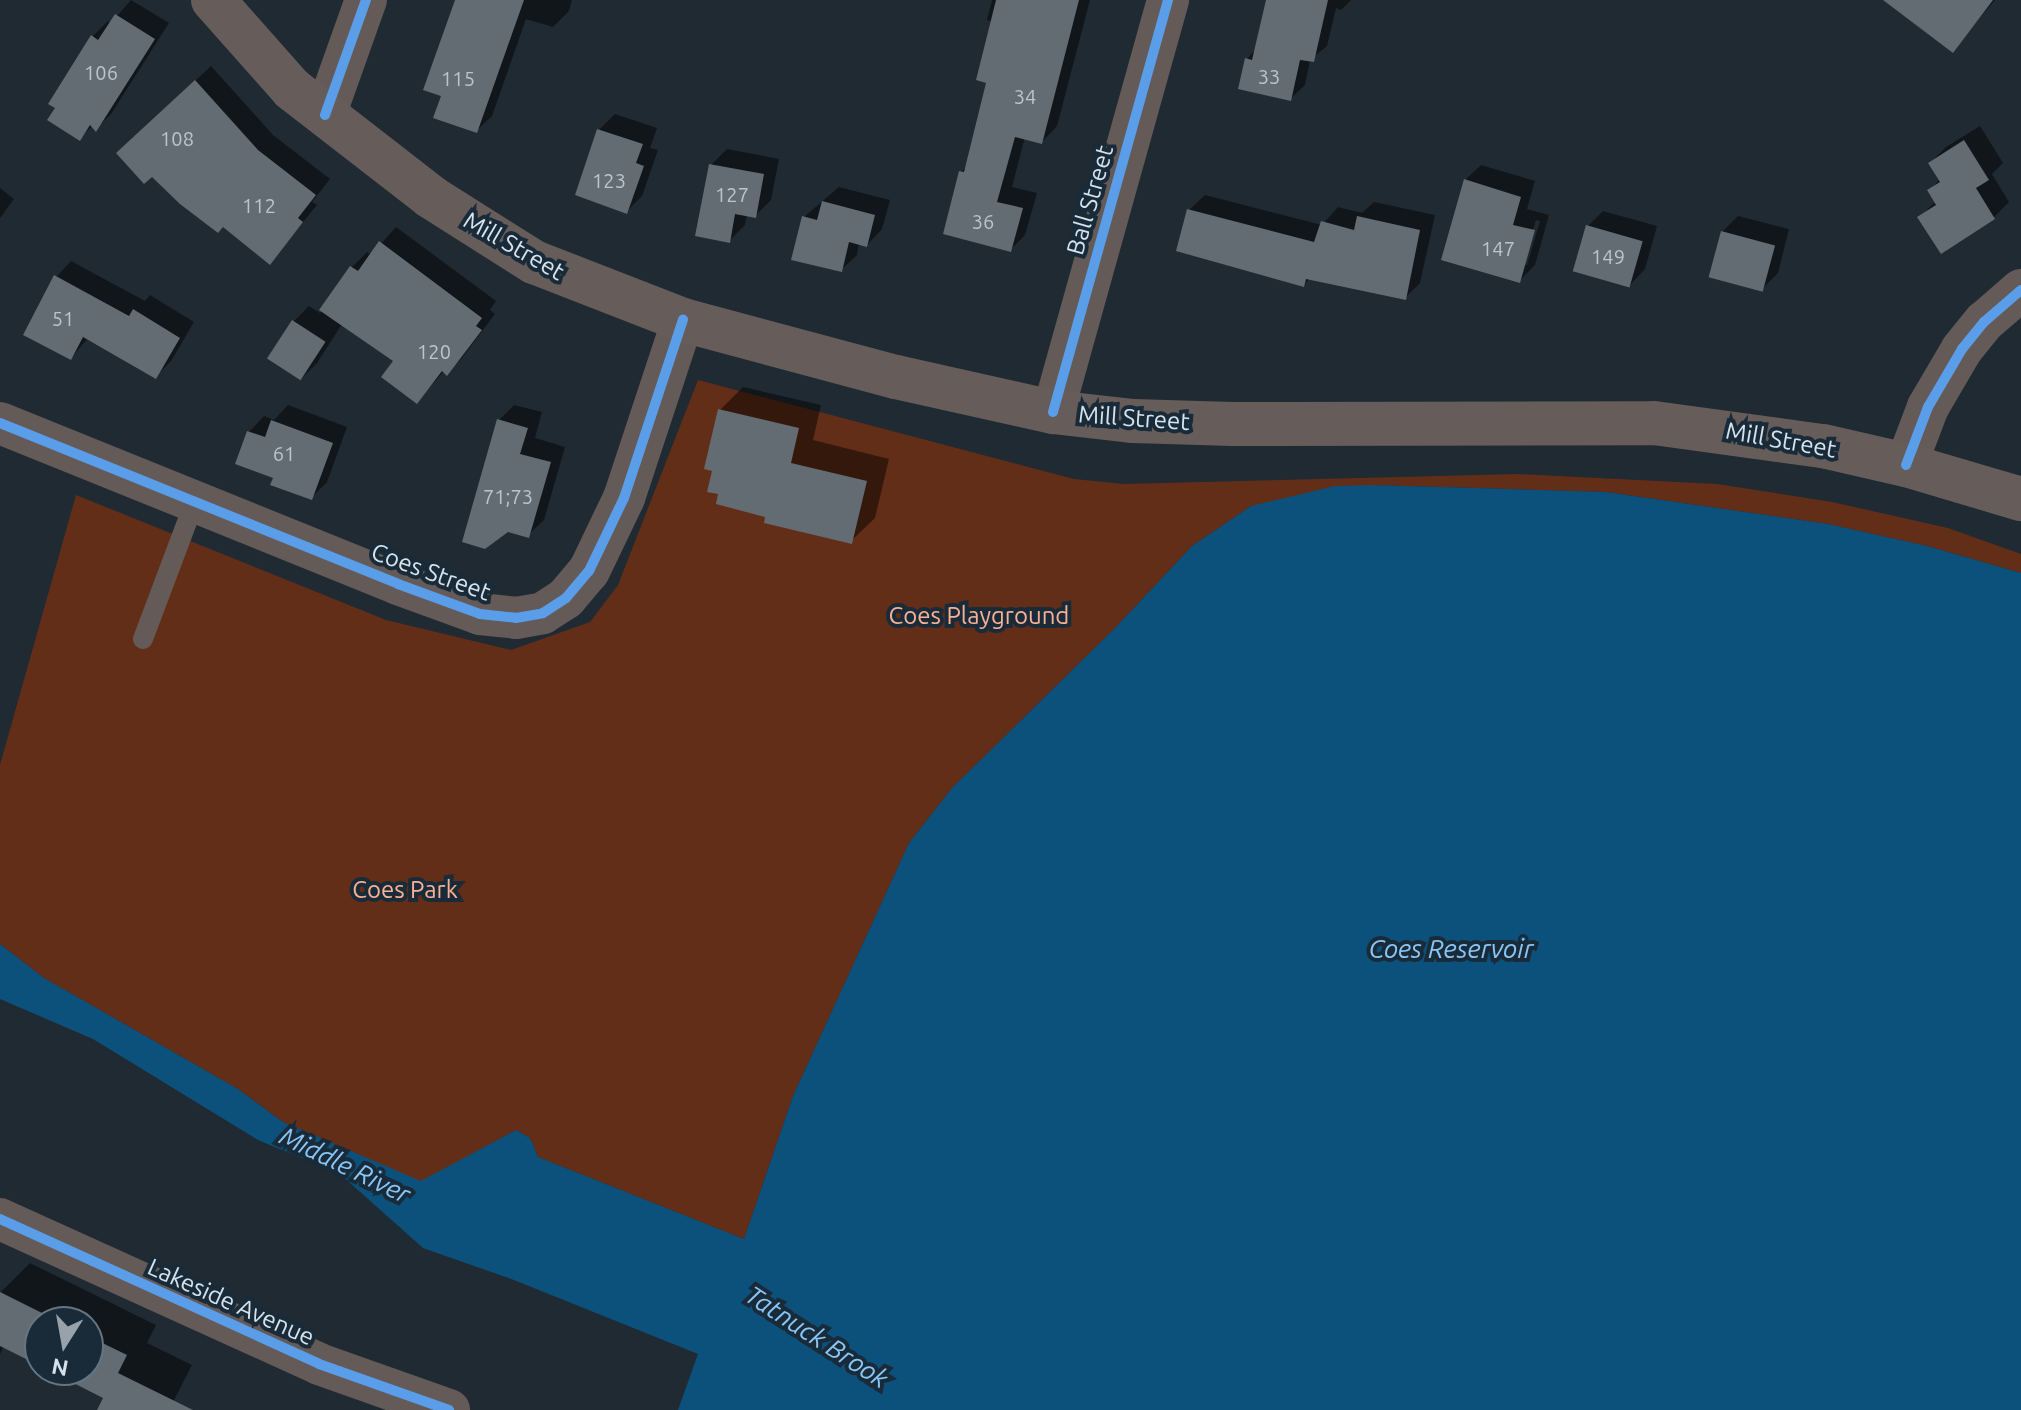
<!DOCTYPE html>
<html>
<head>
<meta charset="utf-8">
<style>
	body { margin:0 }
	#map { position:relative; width:2021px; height:1410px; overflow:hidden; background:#202a32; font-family:Ubuntu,sans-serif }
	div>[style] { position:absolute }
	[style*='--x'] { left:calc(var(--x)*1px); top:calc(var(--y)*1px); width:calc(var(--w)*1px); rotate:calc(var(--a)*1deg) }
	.green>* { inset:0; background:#632e18 }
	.water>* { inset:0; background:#0c517c }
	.shadow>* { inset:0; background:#0007 }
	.building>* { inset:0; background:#636c73; transform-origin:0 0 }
	.service>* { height:20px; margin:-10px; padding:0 10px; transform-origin:10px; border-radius:10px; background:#645a57 }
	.minor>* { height:42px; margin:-21px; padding:0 21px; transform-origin:21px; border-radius:21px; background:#645a57 }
	.secondary>* { height:44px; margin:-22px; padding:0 22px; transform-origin:22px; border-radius:22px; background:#665d5a }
	.cycleway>* { height:10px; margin:-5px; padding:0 5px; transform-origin:5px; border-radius:5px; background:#5a9eea }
	span { translate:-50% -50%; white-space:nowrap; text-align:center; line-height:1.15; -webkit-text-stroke:8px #192b39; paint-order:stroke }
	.number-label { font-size:20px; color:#bac5ce }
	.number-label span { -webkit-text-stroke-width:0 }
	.street-label { font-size:24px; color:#d7e3ec }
	.park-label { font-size:24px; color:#f9b094 }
	.water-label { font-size:26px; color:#89c5f7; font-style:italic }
	.north { position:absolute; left:24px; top:1306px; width:80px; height:80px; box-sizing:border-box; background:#192b39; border:2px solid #657581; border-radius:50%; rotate:191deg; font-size:22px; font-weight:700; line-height:32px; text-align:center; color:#d7e3ec }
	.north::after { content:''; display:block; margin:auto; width:28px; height:36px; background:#97a2ab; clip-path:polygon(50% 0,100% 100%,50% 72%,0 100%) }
</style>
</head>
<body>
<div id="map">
	<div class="green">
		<i style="clip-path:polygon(698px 380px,1074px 479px,1124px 484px,1518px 474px,1717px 484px,1832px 502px,1948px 528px,2021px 554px,2021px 573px,1927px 546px,1828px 524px,1606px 492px,1373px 485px,1251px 506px,1192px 546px,1115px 628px,952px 788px,909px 843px,793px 1096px,744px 1239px,538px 1157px,530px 1138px,516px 1130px,421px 1182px,283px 1122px,238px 1089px,44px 978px,0 944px,0 765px,76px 495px,386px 620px,511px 650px,590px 622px,618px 585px)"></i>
	</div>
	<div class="water">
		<i style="clip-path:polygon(1373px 485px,1606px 492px,1828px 524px,1927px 546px,2021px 573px,2021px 1410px,678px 1410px,698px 1354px,514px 1280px,423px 1248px,340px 1174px,258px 1140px,93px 1039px,0 999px,0 944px,44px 978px,238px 1089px,283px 1122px,421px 1181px,516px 1130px,530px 1138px,538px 1157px,744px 1239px,793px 1096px,909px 843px,952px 788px,1115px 628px,1192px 546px,1251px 506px,1335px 486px)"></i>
	</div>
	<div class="shadow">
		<i style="clip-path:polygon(131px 0,169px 23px,111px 114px,96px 129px,93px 125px,80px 138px,93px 36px,108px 21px,111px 23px)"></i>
		<i style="clip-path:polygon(455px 0,572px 0,569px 11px,553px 27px,526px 19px,492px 116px,476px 131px,443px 94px,426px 88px)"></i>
		<i style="clip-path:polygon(992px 0,1090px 0,1057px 126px,1042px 142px,1025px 137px,1012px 187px,1037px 193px,1025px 235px,1010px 250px,961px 172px,968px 165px,989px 82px,993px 22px,987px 20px)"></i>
		<i style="clip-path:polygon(1268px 0,1351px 0,1341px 10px,1336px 8px,1327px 46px,1310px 60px,1305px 85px,1290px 99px,1247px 59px,1256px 49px)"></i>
		<i style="clip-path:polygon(1886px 0,1995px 0,1952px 50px)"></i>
		<i style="clip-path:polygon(211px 66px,273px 135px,330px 179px,312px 202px,317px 205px,270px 262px,134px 138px)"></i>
		<i style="clip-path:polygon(615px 114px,657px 128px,650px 148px,658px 150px,642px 196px,627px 211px,599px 130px)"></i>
		<i style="clip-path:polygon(1980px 126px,2003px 163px,1992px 174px,2009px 202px,1994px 217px,1920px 217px,1936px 201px,1930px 190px,1940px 179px,1930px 163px,1946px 147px)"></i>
		<i style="clip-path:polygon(727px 149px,779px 159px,771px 200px,755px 216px,747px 214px,745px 225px,729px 241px,711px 165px)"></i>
		<i style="clip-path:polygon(evenodd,1481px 165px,1535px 181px,1527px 209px,1549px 215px,1535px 265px,1519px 281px,1465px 180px,1481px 165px,1536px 220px,1540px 221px,1527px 265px,1523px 265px,1536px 220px)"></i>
		<i style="clip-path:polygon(839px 187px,890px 200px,882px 229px,867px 245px,859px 243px,857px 255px,841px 270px,804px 217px)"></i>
		<i style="clip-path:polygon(0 188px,14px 199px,0 218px)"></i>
		<i style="clip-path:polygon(1205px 195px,1322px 225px,1338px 207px,1362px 213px,1374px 202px,1435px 215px,1420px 283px,1405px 298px,1310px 278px,1304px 285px,1189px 210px)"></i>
		<i style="clip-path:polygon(1603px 211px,1657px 226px,1645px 269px,1630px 285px,1588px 226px)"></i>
		<i style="clip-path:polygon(1738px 216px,1789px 229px,1778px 273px,1762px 289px,1722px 232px)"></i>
		<i style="clip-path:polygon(396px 227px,496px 301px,490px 310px,495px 314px,462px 358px,447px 373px,444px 371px,417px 402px,396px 361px,342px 324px,317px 363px,301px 379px,293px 322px,309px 306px,320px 313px,352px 267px,367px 252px,371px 255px)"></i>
		<i style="clip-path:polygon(71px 261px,145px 301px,150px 295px,194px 322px,171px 361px,156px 376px,89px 337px,71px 358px,56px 277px)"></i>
		<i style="clip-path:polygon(743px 387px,821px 405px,813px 440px,889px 459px,875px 518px,851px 541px,768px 515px,720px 410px)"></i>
		<i style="clip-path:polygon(288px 405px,347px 427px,327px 482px,311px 498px,275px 476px,249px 432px,264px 416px,274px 420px)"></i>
		<i style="clip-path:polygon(514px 405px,542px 412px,535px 438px,565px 447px,544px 520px,528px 535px,508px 530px,499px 420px)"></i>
		<i style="clip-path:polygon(30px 1263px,156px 1325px,147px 1343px,192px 1365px,169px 1410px,106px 1410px,106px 1397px,53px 1370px,88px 1370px,88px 1322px,40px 1322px,40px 1364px,4px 1346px,0 1354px,0 1293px)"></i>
	</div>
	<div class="building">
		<i style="clip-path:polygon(455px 0,524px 0,477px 133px,433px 118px,441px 96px,423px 90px)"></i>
		<i style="clip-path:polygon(996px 0,1079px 0,1042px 144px,1015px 137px,997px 202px,1023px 208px,1011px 252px,943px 234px,959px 171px,964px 172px,986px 83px,976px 80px)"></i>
		<i style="clip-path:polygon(1266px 0,1328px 0,1314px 62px,1300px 60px,1291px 101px,1238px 89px,1245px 58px,1252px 60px)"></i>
		<i style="clip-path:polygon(1883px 0,1993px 0,1953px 53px)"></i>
		<i style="clip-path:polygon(115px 14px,155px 39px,96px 132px,90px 125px,80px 141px,47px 120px,55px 108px,48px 104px,91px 35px,98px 40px)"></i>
		<i style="clip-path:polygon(195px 80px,258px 150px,316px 195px,298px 218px,303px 222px,270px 265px,223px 227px,218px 233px,180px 204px,152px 177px,144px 184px,116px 153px)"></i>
		<i style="clip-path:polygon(597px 129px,643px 144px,636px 163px,644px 166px,627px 214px,575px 195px)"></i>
		<i style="clip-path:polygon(1964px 140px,1989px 180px,1976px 188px,1995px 219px,1941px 254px,1917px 217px,1936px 205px,1927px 190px,1940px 182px,1928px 163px)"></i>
		<i style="clip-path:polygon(709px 164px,764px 174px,756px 218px,735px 214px,730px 243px,695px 236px)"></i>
		<i style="clip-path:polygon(1464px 179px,1521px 197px,1513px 225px,1535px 230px,1520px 283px,1441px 260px)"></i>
		<i style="clip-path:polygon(822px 201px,875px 215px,867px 247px,849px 242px,842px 272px,791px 260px,802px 216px,817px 220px)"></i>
		<i style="clip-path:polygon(1187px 209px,1314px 242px,1321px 221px,1354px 230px,1357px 216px,1420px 230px,1406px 300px,1306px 279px,1304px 287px,1176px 251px)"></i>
		<i style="left:1586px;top:225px;width:59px;height:48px;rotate:16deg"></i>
		<i style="left:1721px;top:231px;width:56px;height:48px;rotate:15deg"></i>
		<i style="clip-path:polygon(379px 241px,482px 318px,476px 326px,482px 330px,447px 376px,442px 371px,417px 404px,381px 377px,393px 361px,319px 310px,350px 266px,358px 271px)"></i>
		<i style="clip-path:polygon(54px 275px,129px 316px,133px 309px,180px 338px,156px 379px,83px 337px,71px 360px,23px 335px)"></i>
		<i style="left:292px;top:320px;width:40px;height:46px;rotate:33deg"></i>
		<i style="clip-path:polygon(718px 409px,799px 428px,791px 463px,867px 481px,852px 544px,764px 523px,765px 517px,716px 504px,718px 494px,707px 492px,712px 471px,704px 469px)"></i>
		<i style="clip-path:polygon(497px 419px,528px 428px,520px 454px,551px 462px,529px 538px,508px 532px,485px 549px,462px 542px)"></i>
		<i style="clip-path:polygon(271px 420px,333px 443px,312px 500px,270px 485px,273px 478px,235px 464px,247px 431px,265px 437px)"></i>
		<i style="clip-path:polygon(0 1292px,60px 1322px,40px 1322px,40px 1366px,0 1346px)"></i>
		<i style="clip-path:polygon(88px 1336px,127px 1355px,118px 1373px,193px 1410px,97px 1410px,103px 1398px,48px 1370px,88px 1370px)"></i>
	</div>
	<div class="service">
		<i style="--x:143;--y:639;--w:147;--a:-69.4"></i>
	</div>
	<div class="minor">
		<i style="--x:325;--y:115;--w:122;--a:-70.4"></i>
		<i style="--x:1053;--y:412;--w:428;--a:-74.4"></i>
		<i style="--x:0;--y:423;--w:429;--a:22"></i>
		<i style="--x:398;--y:584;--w:87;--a:20.1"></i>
		<i style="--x:480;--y:614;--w:36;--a:6"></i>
		<i style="--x:516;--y:618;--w:27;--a:-10"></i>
		<i style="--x:543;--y:613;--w:27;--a:-33"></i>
		<i style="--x:566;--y:598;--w:35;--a:-50"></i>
		<i style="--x:589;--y:571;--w:81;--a:-64.4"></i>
		<i style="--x:624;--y:498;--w:188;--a:-71.7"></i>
		<i style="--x:1906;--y:465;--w:62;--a:-69.2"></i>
		<i style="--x:1928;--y:407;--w:67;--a:-59.6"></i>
		<i style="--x:1962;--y:349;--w:35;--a:-51"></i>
		<i style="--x:1984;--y:322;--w:49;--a:-40.9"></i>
		<i style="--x:0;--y:1219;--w:350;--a:24.4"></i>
		<i style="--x:319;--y:1364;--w:138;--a:19.5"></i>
	</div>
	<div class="secondary">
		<i style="--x:213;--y:0;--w:119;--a:48.4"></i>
		<i style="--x:292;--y:89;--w:176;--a:37.8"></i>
		<i style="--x:431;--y:197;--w:122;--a:32.3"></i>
		<i style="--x:534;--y:262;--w:160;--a:21.3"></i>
		<i style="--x:683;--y:320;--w:220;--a:15"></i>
		<i style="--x:896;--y:377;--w:161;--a:12.6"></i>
		<i style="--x:1053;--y:412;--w:81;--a:6.4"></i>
		<i style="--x:1133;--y:421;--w:100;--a:1.7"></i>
		<i style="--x:1233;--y:424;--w:421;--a:-0.1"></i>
		<i style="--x:1654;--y:423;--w:171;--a:7.8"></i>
		<i style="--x:1823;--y:446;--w:85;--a:12.9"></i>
		<i style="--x:1906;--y:465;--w:120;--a:16.5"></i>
	</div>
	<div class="cycleway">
		<i style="--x:325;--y:115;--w:122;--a:-70.4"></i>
		<i style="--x:1053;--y:412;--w:428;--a:-74.4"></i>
		<i style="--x:0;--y:423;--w:429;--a:22"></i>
		<i style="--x:398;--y:584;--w:87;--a:20.1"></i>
		<i style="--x:480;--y:614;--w:36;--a:6"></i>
		<i style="--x:516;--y:618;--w:27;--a:-10"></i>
		<i style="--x:543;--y:613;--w:27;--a:-33"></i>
		<i style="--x:566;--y:598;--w:35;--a:-50"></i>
		<i style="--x:589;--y:571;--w:81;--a:-64.4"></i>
		<i style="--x:624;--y:498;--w:188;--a:-71.7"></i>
		<i style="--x:1906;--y:465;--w:62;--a:-69.2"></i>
		<i style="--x:1928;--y:407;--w:67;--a:-59.6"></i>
		<i style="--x:1962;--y:349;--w:35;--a:-51"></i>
		<i style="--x:1984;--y:322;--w:49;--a:-40.9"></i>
		<i style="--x:0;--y:1219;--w:350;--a:24.4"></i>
		<i style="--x:319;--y:1364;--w:138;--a:19.5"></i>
	</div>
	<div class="number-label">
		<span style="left:101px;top:72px">106</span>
		<span style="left:1269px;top:76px">33</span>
		<span style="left:458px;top:78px">115</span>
		<span style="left:1025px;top:96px">34</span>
		<span style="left:177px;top:138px">108</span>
		<span style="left:609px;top:180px">123</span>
		<span style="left:732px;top:194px">127</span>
		<span style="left:259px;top:205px">112</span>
		<span style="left:983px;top:221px">36</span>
		<span style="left:1498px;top:248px">147</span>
		<span style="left:1608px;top:256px">149</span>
		<span style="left:63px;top:318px">51</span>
		<span style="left:434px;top:351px">120</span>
		<span style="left:284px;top:453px">61</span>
		<span style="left:508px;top:496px">71;73</span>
	</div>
	<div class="street-label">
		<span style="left:1090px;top:200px;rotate:-74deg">Ball Street</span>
		<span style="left:514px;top:246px;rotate:30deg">Mill Street</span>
		<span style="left:1134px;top:418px;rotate:4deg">Mill Street</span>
		<span style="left:1781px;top:440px;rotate:10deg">Mill Street</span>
		<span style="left:431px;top:572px;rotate:20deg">Coes Street</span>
		<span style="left:231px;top:1302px;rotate:24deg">Lakeside Avenue</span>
	</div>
	<div class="park-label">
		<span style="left:979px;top:616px">Coes Playground</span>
		<span style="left:405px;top:890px">Coes Park</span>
	</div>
	<div class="water-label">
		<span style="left:1451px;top:949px">Coes Reservoir</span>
		<span style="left:345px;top:1165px;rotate:26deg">Middle River</span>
		<span style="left:817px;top:1337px;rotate:33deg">Tatnuck Brook</span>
	</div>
	<div class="north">N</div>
</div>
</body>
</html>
